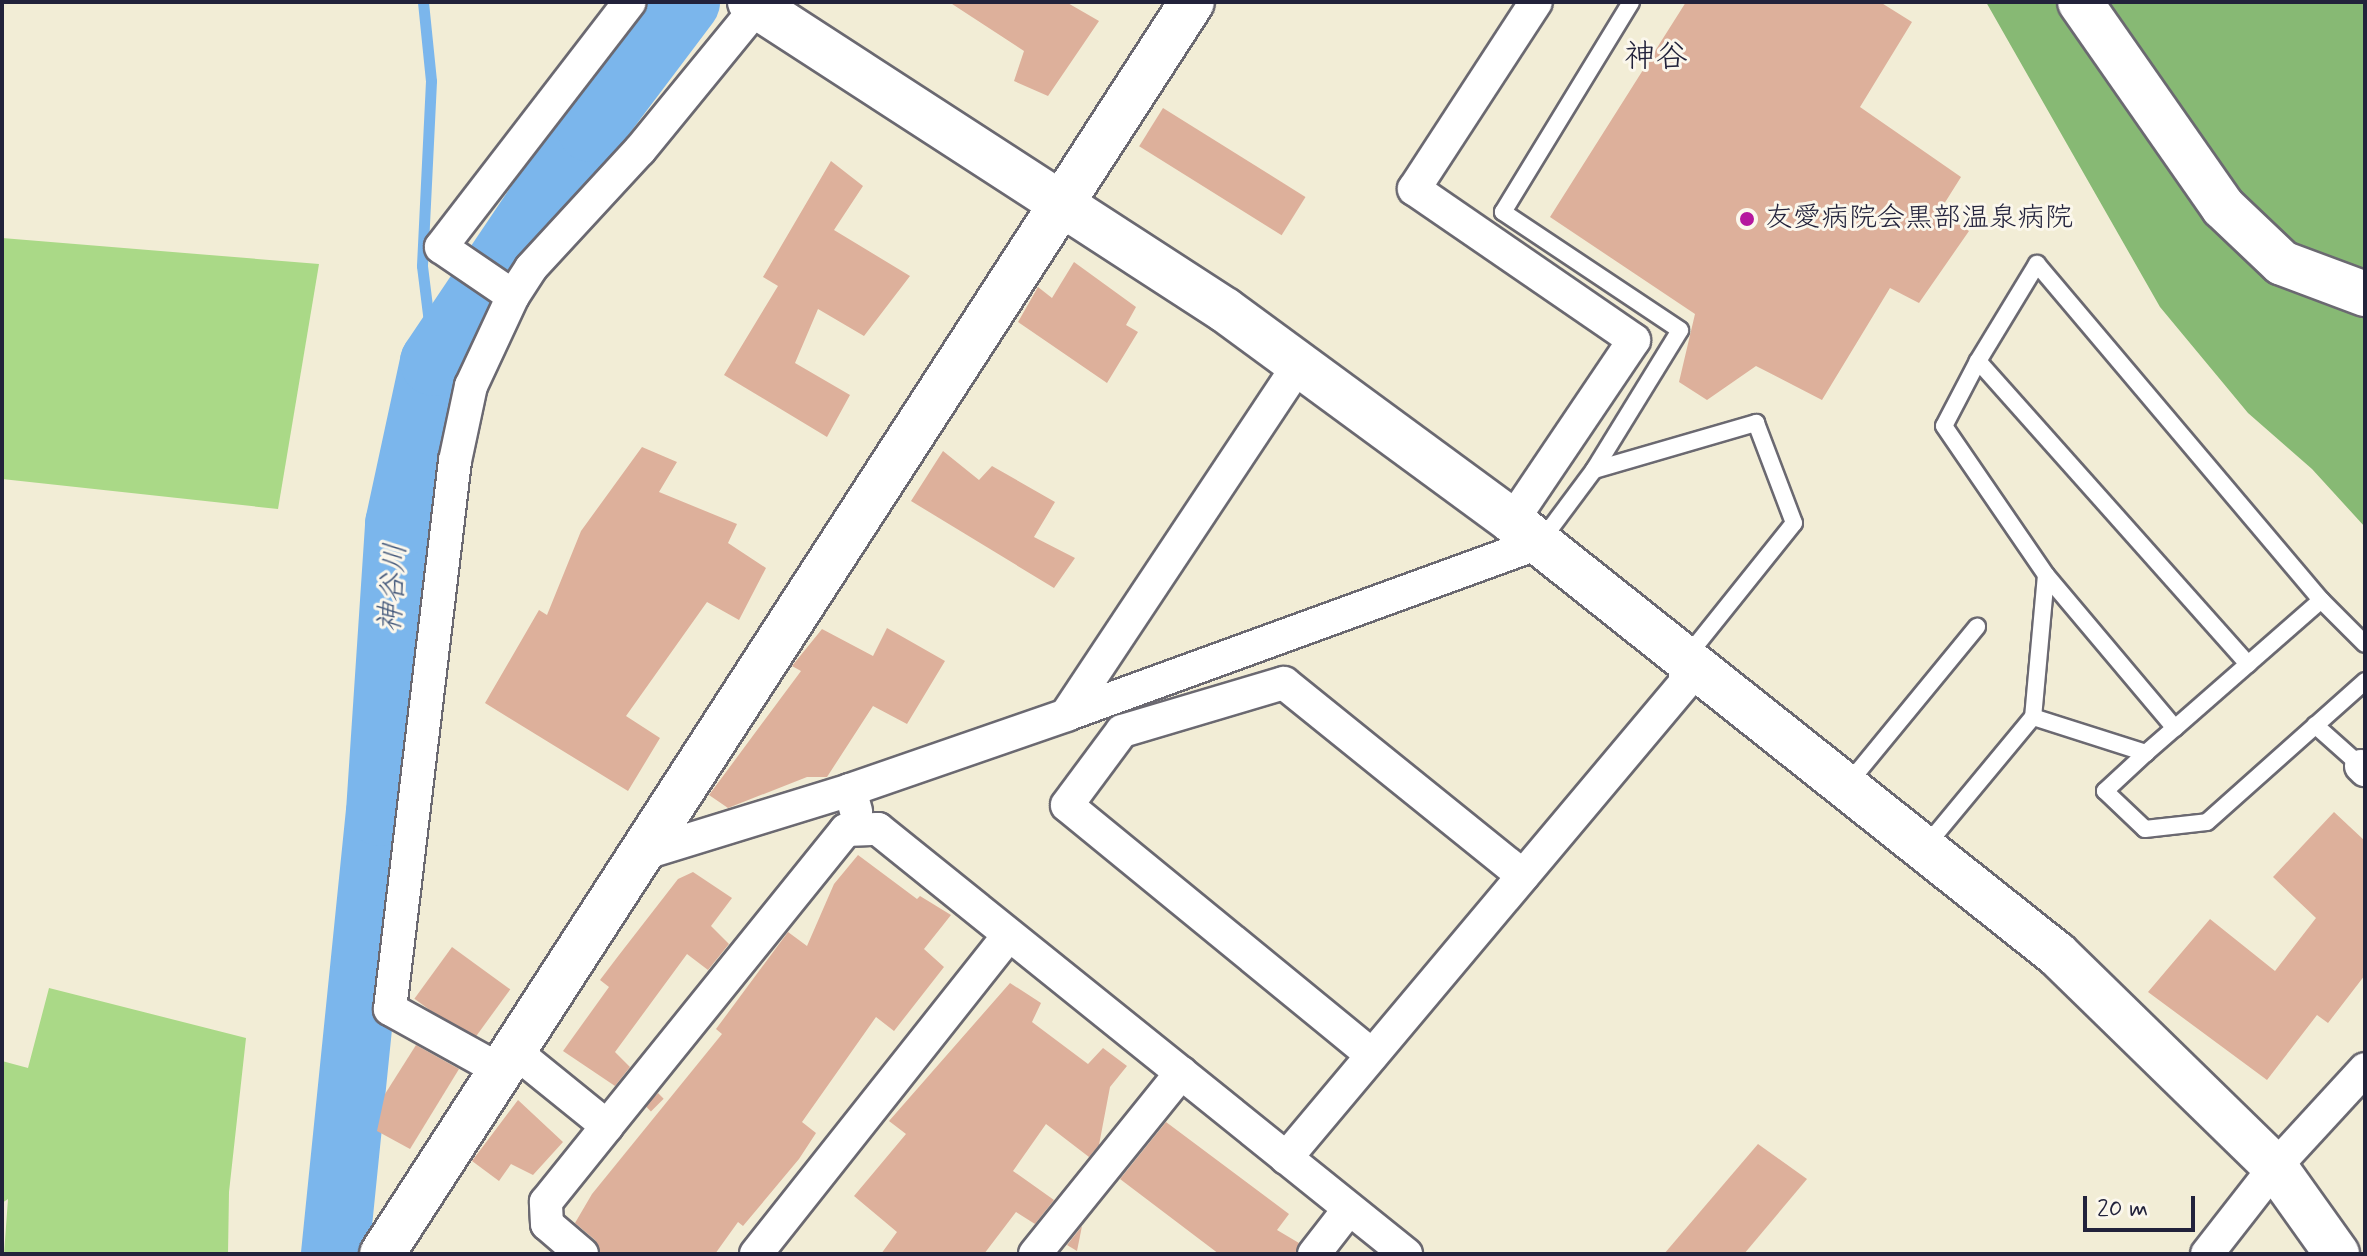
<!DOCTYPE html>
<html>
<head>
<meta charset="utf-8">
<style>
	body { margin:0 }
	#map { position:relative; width:2367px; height:1256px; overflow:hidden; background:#f2edd6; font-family:Mynerve,"Klee One",sans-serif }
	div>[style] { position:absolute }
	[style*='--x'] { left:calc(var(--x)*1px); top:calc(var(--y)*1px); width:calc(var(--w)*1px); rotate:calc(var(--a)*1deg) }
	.green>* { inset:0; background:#aad987 }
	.forest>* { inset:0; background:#87b974 }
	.stream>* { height:11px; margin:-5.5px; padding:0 5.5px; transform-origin:5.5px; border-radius:5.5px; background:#7bb6ec }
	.river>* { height:68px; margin:-34px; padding:0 34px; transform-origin:34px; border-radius:34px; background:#7bb6ec }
	.building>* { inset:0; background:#ddb09b; transform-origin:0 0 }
	.roads { filter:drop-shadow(2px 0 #6b6971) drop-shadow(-2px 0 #6b6971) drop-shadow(0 2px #6b6971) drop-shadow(0 -2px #6b6971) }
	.lane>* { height:16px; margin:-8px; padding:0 8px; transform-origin:8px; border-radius:8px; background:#fff }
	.street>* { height:32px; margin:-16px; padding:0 16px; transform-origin:16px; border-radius:16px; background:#fff }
	.secondary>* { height:44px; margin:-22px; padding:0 22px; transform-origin:22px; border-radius:22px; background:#fff }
	.dots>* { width:22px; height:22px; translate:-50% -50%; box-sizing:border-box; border:4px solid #fbf7ec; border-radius:50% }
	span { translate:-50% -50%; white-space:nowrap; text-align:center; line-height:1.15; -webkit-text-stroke:6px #fbf7ec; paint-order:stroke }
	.poi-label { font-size:28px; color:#22223b }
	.left { translate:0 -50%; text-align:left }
	.water-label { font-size:30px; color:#415679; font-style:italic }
	.quarter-label { font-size:32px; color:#22223b }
	.frame { position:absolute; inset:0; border:4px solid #22223b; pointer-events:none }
	.scale { position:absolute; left:2083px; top:1196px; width:112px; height:36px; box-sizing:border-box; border:4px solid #22223b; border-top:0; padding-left:10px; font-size:24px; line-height:28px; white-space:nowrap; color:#22223b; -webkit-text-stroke:6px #fbf7ec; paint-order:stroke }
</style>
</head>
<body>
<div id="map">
	<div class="green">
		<i style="clip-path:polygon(2px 238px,319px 264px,278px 509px,2px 479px)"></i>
		<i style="clip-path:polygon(49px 988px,246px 1038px,229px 1192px,228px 1254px,4px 1254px,8px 1199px,2px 1203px,2px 1061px,28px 1068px)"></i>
	</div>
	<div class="forest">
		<i style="clip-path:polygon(1986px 2px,2365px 2px,2365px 527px,2312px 469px,2248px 413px,2160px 307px)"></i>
	</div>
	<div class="stream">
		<i style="--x:423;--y:2;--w:79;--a:84.2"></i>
		<i style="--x:431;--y:81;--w:185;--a:92.8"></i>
		<i style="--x:422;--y:266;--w:97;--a:82.9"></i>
	</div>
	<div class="river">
		<i style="--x:335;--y:1254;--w:444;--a:-84.2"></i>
		<i style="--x:380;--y:812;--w:289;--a:-86.2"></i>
		<i style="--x:399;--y:524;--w:166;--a:-77.8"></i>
		<i style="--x:434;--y:362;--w:282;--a:-56.1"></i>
		<i style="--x:591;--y:128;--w:158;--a:-53"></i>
	</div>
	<div class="building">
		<i style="clip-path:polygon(949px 2px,1066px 2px,1099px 21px,1048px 96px,1014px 81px,1024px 51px)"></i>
		<i style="clip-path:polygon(1686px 2px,1880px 2px,1912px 22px,1860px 107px,1961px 177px,1939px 212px,1969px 231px,1919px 303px,1890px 288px,1822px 400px,1756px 366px,1707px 400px,1679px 382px,1695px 314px,1550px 217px)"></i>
		<i style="left:1163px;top:108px;width:168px;height:45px;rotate:32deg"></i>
		<i style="clip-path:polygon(831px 161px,863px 186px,834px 230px,910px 276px,864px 336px,818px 309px,795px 363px,850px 395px,827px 437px,724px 375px,778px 286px,763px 277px)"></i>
		<i style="clip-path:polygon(1074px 262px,1136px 307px,1126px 325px,1138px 332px,1107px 383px,1018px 322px,1038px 287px,1052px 298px)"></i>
		<i style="clip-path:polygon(642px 447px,677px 462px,659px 492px,737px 524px,728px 543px,766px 568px,739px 620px,707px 602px,626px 716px,660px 738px,628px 791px,485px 703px,539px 610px,547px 615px,581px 531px)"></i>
		<i style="clip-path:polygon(943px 451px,979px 480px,992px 466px,1055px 502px,1034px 537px,1075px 558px,1054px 588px,911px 501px)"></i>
		<i style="clip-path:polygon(887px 628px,945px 661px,907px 724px,873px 706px,827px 777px,807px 777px,728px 808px,709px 795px,801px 671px,792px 666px,822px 629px,873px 656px)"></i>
		<i style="clip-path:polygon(2334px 812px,2365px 841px,2365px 975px,2328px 1023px,2317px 1015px,2267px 1080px,2148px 992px,2210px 919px,2275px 971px,2316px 918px,2273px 877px)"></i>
		<i style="clip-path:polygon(858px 855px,917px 899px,920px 896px,951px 915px,924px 949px,944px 967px,894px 1031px,876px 1017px,802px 1122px,816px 1133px,799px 1159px,743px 1226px,738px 1222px,715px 1254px,600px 1254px,595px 1240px,575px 1223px,592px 1194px,722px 1034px,716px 1029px,788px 932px,807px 946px,834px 884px)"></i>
		<i style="clip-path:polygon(693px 872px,732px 898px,711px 926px,729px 944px,708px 970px,687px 954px,615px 1052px,630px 1067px,615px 1086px,563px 1051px,609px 987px,600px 980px,619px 955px,678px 879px)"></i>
		<i style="left:452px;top:947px;width:72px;height:64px;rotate:36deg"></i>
		<i style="clip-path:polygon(1010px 983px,1041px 1003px,1032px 1022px,1088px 1064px,1103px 1048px,1127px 1066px,1110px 1087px,1099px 1145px,1089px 1157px,1046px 1124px,1013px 1171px,1054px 1200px,1035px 1224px,1016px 1212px,984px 1254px,881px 1254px,897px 1232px,854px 1196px,906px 1134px,889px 1121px)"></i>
		<i style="clip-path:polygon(416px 1045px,459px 1069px,410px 1149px,377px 1131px,385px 1094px)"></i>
		<i style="left:658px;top:1093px;width:8px;height:18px;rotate:45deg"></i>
		<i style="clip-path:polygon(518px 1100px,563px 1142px,533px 1175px,511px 1164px,499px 1181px,472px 1161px)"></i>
		<i style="clip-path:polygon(1166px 1122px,1289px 1214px,1277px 1230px,1299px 1243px,1295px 1254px,1219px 1254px,1120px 1179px)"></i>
		<i style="clip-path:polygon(1758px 1144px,1807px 1179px,1744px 1254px,1664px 1254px)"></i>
		<i style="clip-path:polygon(1082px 1226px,1077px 1251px,1067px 1245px)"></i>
	</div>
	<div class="roads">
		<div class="lane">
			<i style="--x:1978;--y:361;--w:73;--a:117.6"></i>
			<i style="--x:1944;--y:426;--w:181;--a:55.6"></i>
			<i style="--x:2046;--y:575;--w:143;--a:95.2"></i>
			<i style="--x:1594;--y:470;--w:164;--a:-58.4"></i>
			<i style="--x:1680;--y:330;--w:213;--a:-146.3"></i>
			<i style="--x:1503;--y:212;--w:246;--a:-58.6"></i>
			<i style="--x:1541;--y:541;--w:89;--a:-53.3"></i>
			<i style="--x:1594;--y:470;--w:169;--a:-16.2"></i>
			<i style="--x:1756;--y:423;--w:107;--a:69.2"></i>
			<i style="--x:1794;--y:523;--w:173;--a:128.7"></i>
			<i style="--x:2046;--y:575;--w:200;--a:49.9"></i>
			<i style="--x:2321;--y:600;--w:62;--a:45"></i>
			<i style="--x:2315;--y:725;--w:62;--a:41.7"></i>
			<i style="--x:2146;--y:753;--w:56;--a:137.2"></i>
			<i style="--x:2105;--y:791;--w:55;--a:43.5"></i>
			<i style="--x:2145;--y:829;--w:62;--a:-6.4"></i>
			<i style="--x:2207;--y:822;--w:212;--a:-41.7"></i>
			<i style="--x:1847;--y:785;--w:205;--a:-50.6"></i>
			<i style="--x:1925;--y:847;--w:169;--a:-50.3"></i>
			<i style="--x:2033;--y:717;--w:119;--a:17.7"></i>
			<i style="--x:2146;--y:753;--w:38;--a:-41"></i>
			<i style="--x:2175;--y:728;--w:194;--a:-41.2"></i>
			<i style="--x:2321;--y:600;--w:440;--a:-130.2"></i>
			<i style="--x:2037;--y:264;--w:114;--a:121.3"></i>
			<i style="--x:1978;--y:361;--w:406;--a:48.3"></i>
		</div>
		<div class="street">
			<i style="--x:513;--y:296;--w:33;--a:-57"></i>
			<i style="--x:531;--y:268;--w:161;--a:-47.3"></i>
			<i style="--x:640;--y:150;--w:191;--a:-50.7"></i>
			<i style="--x:1512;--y:521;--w:218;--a:-56"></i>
			<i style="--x:1634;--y:340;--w:267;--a:-145.5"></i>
			<i style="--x:1414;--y:189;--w:223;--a:-56.9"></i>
			<i style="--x:1066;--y:715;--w:503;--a:-19.98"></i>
			<i style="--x:2361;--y:766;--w:6;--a:45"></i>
			<i style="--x:850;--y:790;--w:229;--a:-19.1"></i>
			<i style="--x:1066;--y:715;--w:421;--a:-56.4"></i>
			<i style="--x:639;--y:855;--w:221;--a:-17.1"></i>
			<i style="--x:850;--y:790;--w:22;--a:74"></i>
			<i style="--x:513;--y:1050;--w:121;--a:39"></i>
			<i style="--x:607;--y:1126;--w:380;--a:-51.1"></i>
			<i style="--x:846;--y:830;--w:32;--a:-2"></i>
			<i style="--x:878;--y:829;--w:678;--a:38.83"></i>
			<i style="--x:1372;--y:1055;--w:394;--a:-140.7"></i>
			<i style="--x:1067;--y:805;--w:92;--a:-53.4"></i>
			<i style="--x:1122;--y:731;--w:169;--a:-16.5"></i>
			<i style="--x:1284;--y:683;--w:307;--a:38.9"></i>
			<i style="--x:500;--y:1070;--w:126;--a:-151"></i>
			<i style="--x:390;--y:1009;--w:552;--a:-83.24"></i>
			<i style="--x:455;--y:461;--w:77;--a:-78"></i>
			<i style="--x:471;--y:386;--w:99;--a:-65"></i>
			<i style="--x:513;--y:296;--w:87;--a:-145.8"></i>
			<i style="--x:441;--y:247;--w:309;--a:-52.4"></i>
			<i style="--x:1286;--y:1158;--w:620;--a:-49.97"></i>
			<i style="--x:1685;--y:683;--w:24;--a:-90"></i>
			<i style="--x:582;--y:1254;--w:46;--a:-139.4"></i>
			<i style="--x:547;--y:1224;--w:22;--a:-93"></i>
			<i style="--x:546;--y:1202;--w:97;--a:-51.2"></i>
			<i style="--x:756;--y:1254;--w:406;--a:-51.6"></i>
			<i style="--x:1035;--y:1254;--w:233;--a:-51.1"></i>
			<i style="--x:1314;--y:1254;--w:57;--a:-52.1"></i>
			<i style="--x:2207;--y:1254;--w:110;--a:-52"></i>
			<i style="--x:2275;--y:1167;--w:133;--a:-47.4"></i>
		</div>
		<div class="secondary">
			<i style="--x:750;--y:2;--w:566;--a:32.96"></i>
			<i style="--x:1225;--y:310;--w:356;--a:36.3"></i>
			<i style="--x:1512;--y:521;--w:697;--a:38.48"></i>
			<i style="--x:2058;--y:955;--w:303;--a:44.3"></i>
			<i style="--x:2275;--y:1167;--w:107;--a:54.5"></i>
			<i style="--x:2080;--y:2;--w:250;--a:55.1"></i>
			<i style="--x:2223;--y:207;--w:81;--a:43.5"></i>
			<i style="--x:2282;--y:263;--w:89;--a:20.5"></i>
			<i style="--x:382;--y:1254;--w:1491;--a:-57.1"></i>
		</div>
	</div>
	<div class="dots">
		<i style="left:1747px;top:219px;background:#b5179e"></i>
	</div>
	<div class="poi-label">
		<span class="left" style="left:1765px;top:219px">友愛病院会黒部温泉病院</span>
	</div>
	<div class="water-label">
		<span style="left:394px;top:588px;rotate:-86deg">神谷川</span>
	</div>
	<div class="quarter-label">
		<span style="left:1656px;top:57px">神谷</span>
	</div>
	<div class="frame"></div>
	<div class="scale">20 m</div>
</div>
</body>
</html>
